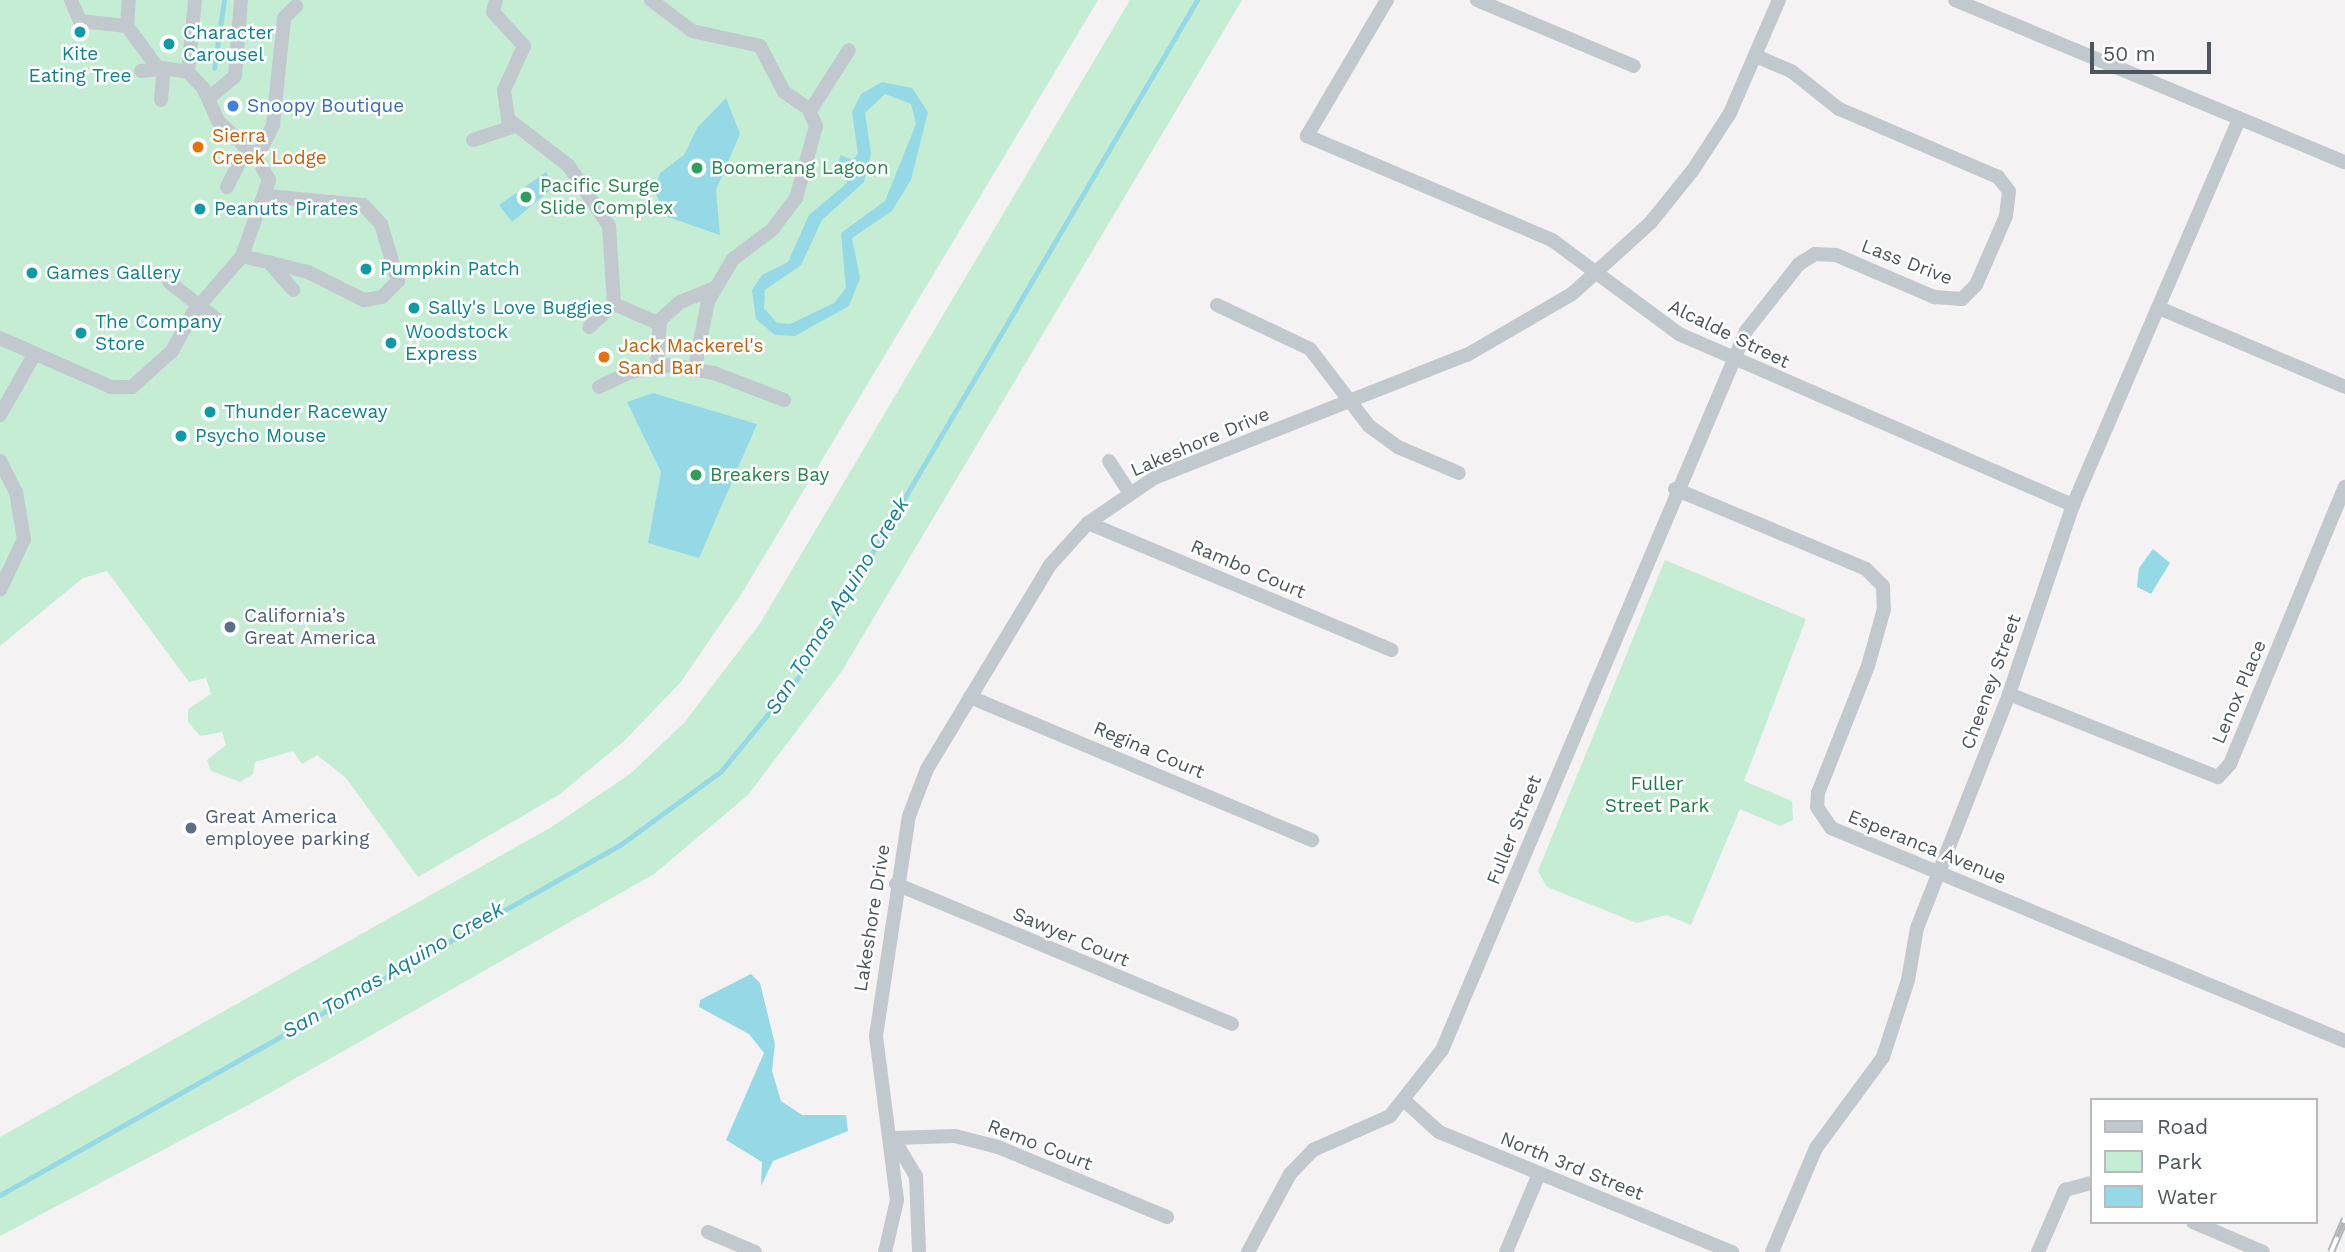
<!DOCTYPE html>
<html>
<head>
<meta charset="utf-8">
<style>
	body { margin:0 }
	#map { position:relative; width:2345px; height:1252px; overflow:hidden; background:#f4f2f2; font-family:"Work Sans",sans-serif }
	div>[style] { position:absolute }
	[style*='--x'] { left:calc(var(--x)*1px); top:calc(var(--y)*1px); width:calc(var(--w)*1px); rotate:calc(var(--a)*1deg) }
	.green>* { inset:0; background:#c5edd3 }
	.water>* { inset:0; background:#95d9e7 }
	.stream>* { height:5px; margin:-2.5px; padding:0 2.5px; transform-origin:2.5px; border-radius:2.5px; background:#95d9e7 }
	.street>* { height:14px; margin:-7px; padding:0 7px; transform-origin:7px; border-radius:7px; background:#c1c9cf }
	.rail>* { height:8px; margin-top:-4px; transform-origin:0; background:repeating-linear-gradient(90deg,#fff 0 16px,#b4b7bb 0 32px); box-sizing:border-box; border-block:2px solid #b4b7bb }
	.dots>* { width:19px; height:19px; translate:-50% -50%; box-sizing:border-box; border:4px solid #fff; border-radius:50% }
	span { translate:-50% -50%; white-space:nowrap; text-align:center; line-height:1.15; -webkit-text-stroke:5px #fff; paint-order:stroke }
	.culture-label { font-size:19px; color:#0d838f }
	.left { translate:0 -50%; text-align:left }
	.shop-label { font-size:19px; color:#366cbe }
	.food-label { font-size:19px; color:#c56008 }
	.leisure-label { font-size:19px; color:#27864d }
	.street-label { font-size:19px; color:#4b565e }
	.service-label { font-size:19px; color:#4e5e75 }
	.park-label { font-size:19px; color:#1e7c4a }
	.water-label { font-size:21px; color:#168196; font-style:italic }
	.legend { position:absolute; left:2090px; top:1098px; width:228px; height:126px; box-sizing:border-box; background:#fff; border:2px solid #b7bbbf; margin:0; padding:9px 12px; list-style:none; font-size:21px; color:#4b565e }
	.legend li { display:flex; align-items:center; gap:14px; height:35px }
	.legend b { width:35px; border:2px solid #b7bbbf }
	.scale { position:absolute; left:2090px; top:42px; width:121px; height:32px; box-sizing:border-box; border:4px solid #4b565e; border-top:0; padding-left:9px; font-size:21px; line-height:24px; white-space:nowrap; color:#4b565e; -webkit-text-stroke:5px #fff; paint-order:stroke }
</style>
</head>
<body>
<div id="map">
	<div class="green">
		<i style="clip-path:polygon(0 0,1098px 0,742px 593px,680px 683px,624px 741px,560px 794px,418px 877px,346px 778px,317px 755px,302px 764px,293px 751px,255px 762px,253px 774px,240px 782px,211px 771px,207px 760px,226px 745px,222px 732px,200px 736px,188px 722px,188px 709px,211px 694px,206px 678px,189px 682px,107px 571px,83px 578px,0 646px)"></i>
		<i style="clip-path:polygon(1130px 0,1242px 0,842px 671px,748px 795px,654px 874px,261px 1098px,0 1236px,0 1137px,550px 828px,630px 774px,684px 723px,761px 622px)"></i>
		<i style="clip-path:polygon(1665px 560px,1806px 619px,1744px 781px,1792px 801px,1793px 820px,1780px 826px,1740px 809px,1691px 925px,1666px 915px,1637px 923px,1547px 887px,1538px 871px)"></i>
	</div>
	<div class="water">
		<i style="clip-path:polygon(evenodd,882px 82px,912px 88px,928px 112px,911px 180px,892px 211px,852px 238px,860px 278px,849px 306px,795px 336px,775px 335px,756px 319px,752px 290px,762px 275px,788px 262px,809px 215px,847px 183px,846px 175px,835px 169px,841px 155px,852px 160px,858px 154px,852px 112px,861px 94px,882px 82px,885px 94px,911px 104px,916px 124px,885px 201px,841px 233px,846px 288px,834px 303px,790px 324px,777px 323px,764px 308px,765px 290px,801px 265px,822px 220px,864px 182px,871px 154px,865px 113px,885px 94px)"></i>
		<i style="clip-path:polygon(726px 98px,740px 134px,716px 190px,720px 235px,668px 217px,654px 191px,660px 173px,684px 155px,697px 128px)"></i>
		<i style="clip-path:polygon(546px 172px,555px 186px,512px 222px,499px 205px)"></i>
		<i style="clip-path:polygon(653px 393px,757px 424px,699px 558px,648px 543px,661px 472px,627px 402px)"></i>
		<i style="clip-path:polygon(2153px 549px,2170px 563px,2151px 594px,2137px 587px,2139px 568px)"></i>
		<i style="clip-path:polygon(751px 974px,760px 983px,775px 1044px,772px 1071px,781px 1101px,802px 1115px,846px 1115px,848px 1131px,773px 1161px,761px 1186px,762px 1162px,726px 1140px,764px 1053px,749px 1034px,699px 1007px,700px 1000px)"></i>
	</div>
	<div class="stream">
		<i style="--x:214;--y:68;--w:69;--a:-81.6"></i>
		<i style="--x:0;--y:1195;--w:712;--a:-29.45"></i>
		<i style="--x:620;--y:845;--w:125;--a:-36.2"></i>
		<i style="--x:721;--y:771;--w:126;--a:-50.5"></i>
		<i style="--x:801;--y:674;--w:782;--a:-59.56"></i>
	</div>
	<div class="street">
		<i style="--x:71;--y:0;--w:23;--a:67"></i>
		<i style="--x:80;--y:21;--w:47;--a:6.1"></i>
		<i style="--x:127;--y:26;--w:51;--a:53.8"></i>
		<i style="--x:157;--y:67;--w:31;--a:9"></i>
		<i style="--x:496;--y:0;--w:12;--a:104"></i>
		<i style="--x:493;--y:12;--w:46;--a:47.6"></i>
		<i style="--x:524;--y:46;--w:48;--a:114.4"></i>
		<i style="--x:504;--y:90;--w:29;--a:82"></i>
		<i style="--x:508;--y:119;--w:76;--a:37.5"></i>
		<i style="--x:568;--y:165;--w:73;--a:56.1"></i>
		<i style="--x:609;--y:226;--w:78;--a:86.3"></i>
		<i style="--x:614;--y:304;--w:34;--a:137"></i>
		<i style="--x:651;--y:0;--w:51;--a:37.1"></i>
		<i style="--x:692;--y:31;--w:70;--a:12.4"></i>
		<i style="--x:760;--y:46;--w:52;--a:62.4"></i>
		<i style="--x:784;--y:92;--w:29;--a:34"></i>
		<i style="--x:808;--y:108;--w:20;--a:66"></i>
		<i style="--x:816;--y:126;--w:75;--a:105.5"></i>
		<i style="--x:796;--y:198;--w:39;--a:127"></i>
		<i style="--x:773;--y:229;--w:50;--a:143.1"></i>
		<i style="--x:733;--y:259;--w:49;--a:120.8"></i>
		<i style="--x:708;--y:301;--w:68;--a:101"></i>
		<i style="--x:1387;--y:0;--w:158;--a:120.5"></i>
		<i style="--x:1307;--y:136;--w:266;--a:23"></i>
		<i style="--x:1552;--y:240;--w:158;--a:36.5"></i>
		<i style="--x:1679;--y:334;--w:430;--a:23.5"></i>
		<i style="--x:1477;--y:0;--w:170;--a:22.8"></i>
		<i style="--x:1955;--y:0;--w:422;--a:22.6"></i>
		<i style="--x:127;--y:26;--w:26;--a:-86"></i>
		<i style="--x:141;--y:71;--w:23;--a:-7"></i>
		<i style="--x:209;--y:98;--w:34;--a:-40"></i>
		<i style="--x:235;--y:76;--w:76;--a:-85.5"></i>
		<i style="--x:161;--y:100;--w:32;--a:-85"></i>
		<i style="--x:810;--y:111;--w:72;--a:-57.4"></i>
		<i style="--x:473;--y:140;--w:41;--a:-18.4"></i>
		<i style="--x:257;--y:157;--w:36;--a:-63"></i>
		<i style="--x:273;--y:125;--w:108;--a:-84.1"></i>
		<i style="--x:284;--y:18;--w:17;--a:-45"></i>
		<i style="--x:227;--y:187;--w:42;--a:-63.4"></i>
		<i style="--x:242;--y:256;--w:68;--a:13.6"></i>
		<i style="--x:308;--y:272;--w:63;--a:26.6"></i>
		<i style="--x:364;--y:300;--w:18;--a:-9"></i>
		<i style="--x:382;--y:297;--w:23;--a:-45"></i>
		<i style="--x:398;--y:281;--w:59;--a:-106.6"></i>
		<i style="--x:381;--y:224;--w:26;--a:-133"></i>
		<i style="--x:363;--y:205;--w:96;--a:-174.6"></i>
		<i style="--x:269;--y:262;--w:37;--a:49"></i>
		<i style="--x:169;--y:282;--w:60;--a:38.2"></i>
		<i style="--x:614;--y:304;--w:48;--a:23.4"></i>
		<i style="--x:1217;--y:305;--w:103;--a:25.3"></i>
		<i style="--x:1310;--y:349;--w:97;--a:52.5"></i>
		<i style="--x:1369;--y:426;--w:36;--a:36"></i>
		<i style="--x:1398;--y:447;--w:66;--a:23.1"></i>
		<i style="--x:2159;--y:308;--w:202;--a:23"></i>
		<i style="--x:0;--y:338;--w:121;--a:23.8"></i>
		<i style="--x:111;--y:387;--w:21;--a:0"></i>
		<i style="--x:132;--y:387;--w:54;--a:-42"></i>
		<i style="--x:172;--y:351;--w:43;--a:-61.1"></i>
		<i style="--x:193;--y:313;--w:75;--a:-49.3"></i>
		<i style="--x:242;--y:256;--w:81;--a:-70.4"></i>
		<i style="--x:269;--y:180;--w:26;--a:-118"></i>
		<i style="--x:257;--y:157;--w:53;--a:-137.3"></i>
		<i style="--x:218;--y:121;--w:35;--a:-114"></i>
		<i style="--x:204;--y:89;--w:23;--a:-133"></i>
		<i style="--x:188;--y:72;--w:72;--a:-84.4"></i>
		<i style="--x:657;--y:366;--w:46;--a:-86.3"></i>
		<i style="--x:660;--y:320;--w:27;--a:-42"></i>
		<i style="--x:680;--y:302;--w:35;--a:-22"></i>
		<i style="--x:599;--y:387;--w:34;--a:-26"></i>
		<i style="--x:630;--y:372;--w:41;--a:-9.9"></i>
		<i style="--x:670;--y:365;--w:45;--a:10.3"></i>
		<i style="--x:714;--y:373;--w:75;--a:21.1"></i>
		<i style="--x:0;--y:415;--w:67;--a:-60.4"></i>
		<i style="--x:0;--y:461;--w:35;--a:63"></i>
		<i style="--x:16;--y:492;--w:48;--a:80.3"></i>
		<i style="--x:24;--y:539;--w:56;--a:115.2"></i>
		<i style="--x:1109;--y:461;--w:38;--a:57"></i>
		<i style="--x:1675;--y:489;--w:207;--a:22.7"></i>
		<i style="--x:1866;--y:569;--w:24;--a:45"></i>
		<i style="--x:1883;--y:586;--w:23;--a:88"></i>
		<i style="--x:1884;--y:609;--w:59;--a:105.7"></i>
		<i style="--x:1868;--y:666;--w:136;--a:111.5"></i>
		<i style="--x:1818;--y:793;--w:14;--a:94"></i>
		<i style="--x:1817;--y:807;--w:25;--a:56"></i>
		<i style="--x:1831;--y:828;--w:556;--a:22.51"></i>
		<i style="--x:1088;--y:523;--w:329;--a:22.7"></i>
		<i style="--x:2009;--y:694;--w:225;--a:21.7"></i>
		<i style="--x:2218;--y:777;--w:18;--a:-47"></i>
		<i style="--x:2230;--y:764;--w:300;--a:-67.5"></i>
		<i style="--x:970;--y:697;--w:371;--a:22.7"></i>
		<i style="--x:896;--y:884;--w:364;--a:22.6"></i>
		<i style="--x:1406;--y:1102;--w:45;--a:42.3"></i>
		<i style="--x:1439;--y:1132;--w:317;--a:22.3"></i>
		<i style="--x:894;--y:1138;--w:61;--a:-1.9"></i>
		<i style="--x:955;--y:1136;--w:44;--a:14.3"></i>
		<i style="--x:998;--y:1147;--w:183;--a:22.5"></i>
		<i style="--x:896;--y:1143;--w:39;--a:59"></i>
		<i style="--x:916;--y:1176;--w:76;--a:87.7"></i>
		<i style="--x:2193;--y:1222;--w:76;--a:23.2"></i>
		<i style="--x:708;--y:1232;--w:51;--a:23.1"></i>
		<i style="--x:885;--y:1252;--w:53;--a:-77"></i>
		<i style="--x:897;--y:1200;--w:165;--a:-97.3"></i>
		<i style="--x:876;--y:1036;--w:222;--a:-81.5"></i>
		<i style="--x:909;--y:816;--w:50;--a:-69"></i>
		<i style="--x:927;--y:769;--w:238;--a:-58.9"></i>
		<i style="--x:1050;--y:565;--w:57;--a:-47.9"></i>
		<i style="--x:1088;--y:523;--w:80;--a:-34.3"></i>
		<i style="--x:1154;--y:478;--w:336;--a:-21.5"></i>
		<i style="--x:1467;--y:355;--w:121;--a:-30.2"></i>
		<i style="--x:1572;--y:294;--w:107;--a:-42.3"></i>
		<i style="--x:1651;--y:222;--w:67;--a:-51.1"></i>
		<i style="--x:1693;--y:170;--w:68;--a:-57"></i>
		<i style="--x:1730;--y:113;--w:123;--a:-66.6"></i>
		<i style="--x:1248;--y:1252;--w:89;--a:-61.7"></i>
		<i style="--x:1290;--y:1174;--w:33;--a:-46"></i>
		<i style="--x:1313;--y:1150;--w:84;--a:-23.8"></i>
		<i style="--x:1390;--y:1116;--w:84;--a:-51.8"></i>
		<i style="--x:1442;--y:1050;--w:781;--a:-67.08"></i>
		<i style="--x:1746;--y:331;--w:85;--a:-51.7"></i>
		<i style="--x:1799;--y:264;--w:19;--a:-32"></i>
		<i style="--x:1815;--y:254;--w:21;--a:3"></i>
		<i style="--x:1836;--y:255;--w:107;--a:23.2"></i>
		<i style="--x:1934;--y:297;--w:28;--a:4"></i>
		<i style="--x:1962;--y:299;--w:20;--a:-45"></i>
		<i style="--x:1976;--y:285;--w:75;--a:-66.5"></i>
		<i style="--x:2006;--y:216;--w:25;--a:-83"></i>
		<i style="--x:2009;--y:191;--w:18;--a:-128"></i>
		<i style="--x:1998;--y:177;--w:173;--a:-156.8"></i>
		<i style="--x:1839;--y:109;--w:61;--a:-141.6"></i>
		<i style="--x:1791;--y:71;--w:39;--a:-157"></i>
		<i style="--x:1506;--y:1252;--w:85;--a:-67.1"></i>
		<i style="--x:1772;--y:1252;--w:113;--a:-67.1"></i>
		<i style="--x:1816;--y:1148;--w:113;--a:-53.6"></i>
		<i style="--x:1883;--y:1057;--w:81;--a:-72"></i>
		<i style="--x:1908;--y:980;--w:53;--a:-80.2"></i>
		<i style="--x:1917;--y:928;--w:251;--a:-68.5"></i>
		<i style="--x:2009;--y:694;--w:200;--a:-71.3"></i>
		<i style="--x:2073;--y:505;--w:421;--a:-66.7"></i>
		<i style="--x:2038;--y:1252;--w:68;--a:-66.5"></i>
		<i style="--x:2065;--y:1190;--w:27;--a:-15"></i>
	</div>
	<div class="rail">
		<i style="--x:2331;--y:1252;--w:36;--a:-67"></i>
	</div>
	<div class="dots">
		<i style="left:80px;top:32px;background:#0f9aa8"></i>
		<i style="left:169px;top:44px;background:#0f9aa8"></i>
		<i style="left:233px;top:106px;background:#3f7fe0"></i>
		<i style="left:198px;top:147px;background:#e8710a"></i>
		<i style="left:697px;top:168px;background:#2e9e5b"></i>
		<i style="left:526px;top:197px;background:#2e9e5b"></i>
		<i style="left:200px;top:209px;background:#0f9aa8"></i>
		<i style="left:366px;top:269px;background:#0f9aa8"></i>
		<i style="left:32px;top:273px;background:#0f9aa8"></i>
		<i style="left:414px;top:308px;background:#0f9aa8"></i>
		<i style="left:81px;top:333px;background:#0f9aa8"></i>
		<i style="left:391px;top:343px;background:#0f9aa8"></i>
		<i style="left:604px;top:357px;background:#e8710a"></i>
		<i style="left:210px;top:412px;background:#0f9aa8"></i>
		<i style="left:181px;top:436px;background:#0f9aa8"></i>
		<i style="left:696px;top:475px;background:#2e9e5b"></i>
		<i style="left:230px;top:627px;background:#5c6f8a"></i>
		<i style="left:191px;top:828px;background:#5c6f8a"></i>
	</div>
	<div class="culture-label">
		<span class="left" style="left:183px;top:44px">Character<br>Carousel</span>
		<span style="left:80px;top:65px">Kite<br>Eating Tree</span>
		<span class="left" style="left:214px;top:209px">Peanuts Pirates</span>
		<span class="left" style="left:380px;top:269px">Pumpkin Patch</span>
		<span class="left" style="left:46px;top:273px">Games Gallery</span>
		<span class="left" style="left:428px;top:308px">Sally's Love Buggies</span>
		<span class="left" style="left:95px;top:333px">The Company<br>Store</span>
		<span class="left" style="left:405px;top:343px">Woodstock<br>Express</span>
		<span class="left" style="left:224px;top:412px">Thunder Raceway</span>
		<span class="left" style="left:195px;top:436px">Psycho Mouse</span>
	</div>
	<div class="shop-label">
		<span class="left" style="left:247px;top:106px">Snoopy Boutique</span>
	</div>
	<div class="food-label">
		<span class="left" style="left:212px;top:147px">Sierra<br>Creek Lodge</span>
		<span class="left" style="left:618px;top:357px">Jack Mackerel's<br>Sand Bar</span>
	</div>
	<div class="leisure-label">
		<span class="left" style="left:711px;top:168px">Boomerang Lagoon</span>
		<span class="left" style="left:540px;top:197px">Pacific Surge<br>Slide Complex</span>
		<span class="left" style="left:710px;top:475px">Breakers Bay</span>
	</div>
	<div class="street-label">
		<span style="left:1907px;top:262px;rotate:21deg">Lass Drive</span>
		<span style="left:1729px;top:334px;rotate:26deg">Alcalde Street</span>
		<span style="left:1200px;top:442px;rotate:-23deg">Lakeshore Drive</span>
		<span style="left:1248px;top:569px;rotate:23deg">Rambo Court</span>
		<span style="left:1991px;top:682px;rotate:-70deg">Cheeney Street</span>
		<span style="left:2239px;top:692px;rotate:-67deg">Lenox Place</span>
		<span style="left:1149px;top:750px;rotate:23deg">Regina Court</span>
		<span style="left:1514px;top:830px;rotate:-68deg">Fuller Street</span>
		<span style="left:1927px;top:847px;rotate:22deg">Esperanca Avenue</span>
		<span style="left:872px;top:918px;rotate:-81deg">Lakeshore Drive</span>
		<span style="left:1071px;top:937px;rotate:23deg">Sawyer Court</span>
		<span style="left:1040px;top:1145px;rotate:21deg">Remo Court</span>
		<span style="left:1572px;top:1166px;rotate:22deg">North 3rd Street</span>
	</div>
	<div class="service-label">
		<span class="left" style="left:244px;top:627px">California’s<br>Great America</span>
		<span class="left" style="left:205px;top:828px">Great America<br>employee parking</span>
	</div>
	<div class="park-label">
		<span style="left:1657px;top:795px">Fuller<br>Street Park</span>
	</div>
	<div class="water-label">
		<span style="left:837px;top:606px;rotate:-58deg">San Tomas Aquino Creek</span>
		<span style="left:393px;top:970px;rotate:-30deg">San Tomas Aquino Creek</span>
	</div>
	<ul class="legend">
	<li><b style="height:9px;background:#c1c9cf"></b>Road</li>
	<li><b style="height:19px;background:#c5edd3"></b>Park</li>
	<li><b style="height:19px;background:#95d9e7"></b>Water</li>
	</ul>
	<div class="scale">50 m</div>
</div>
</body>
</html>
